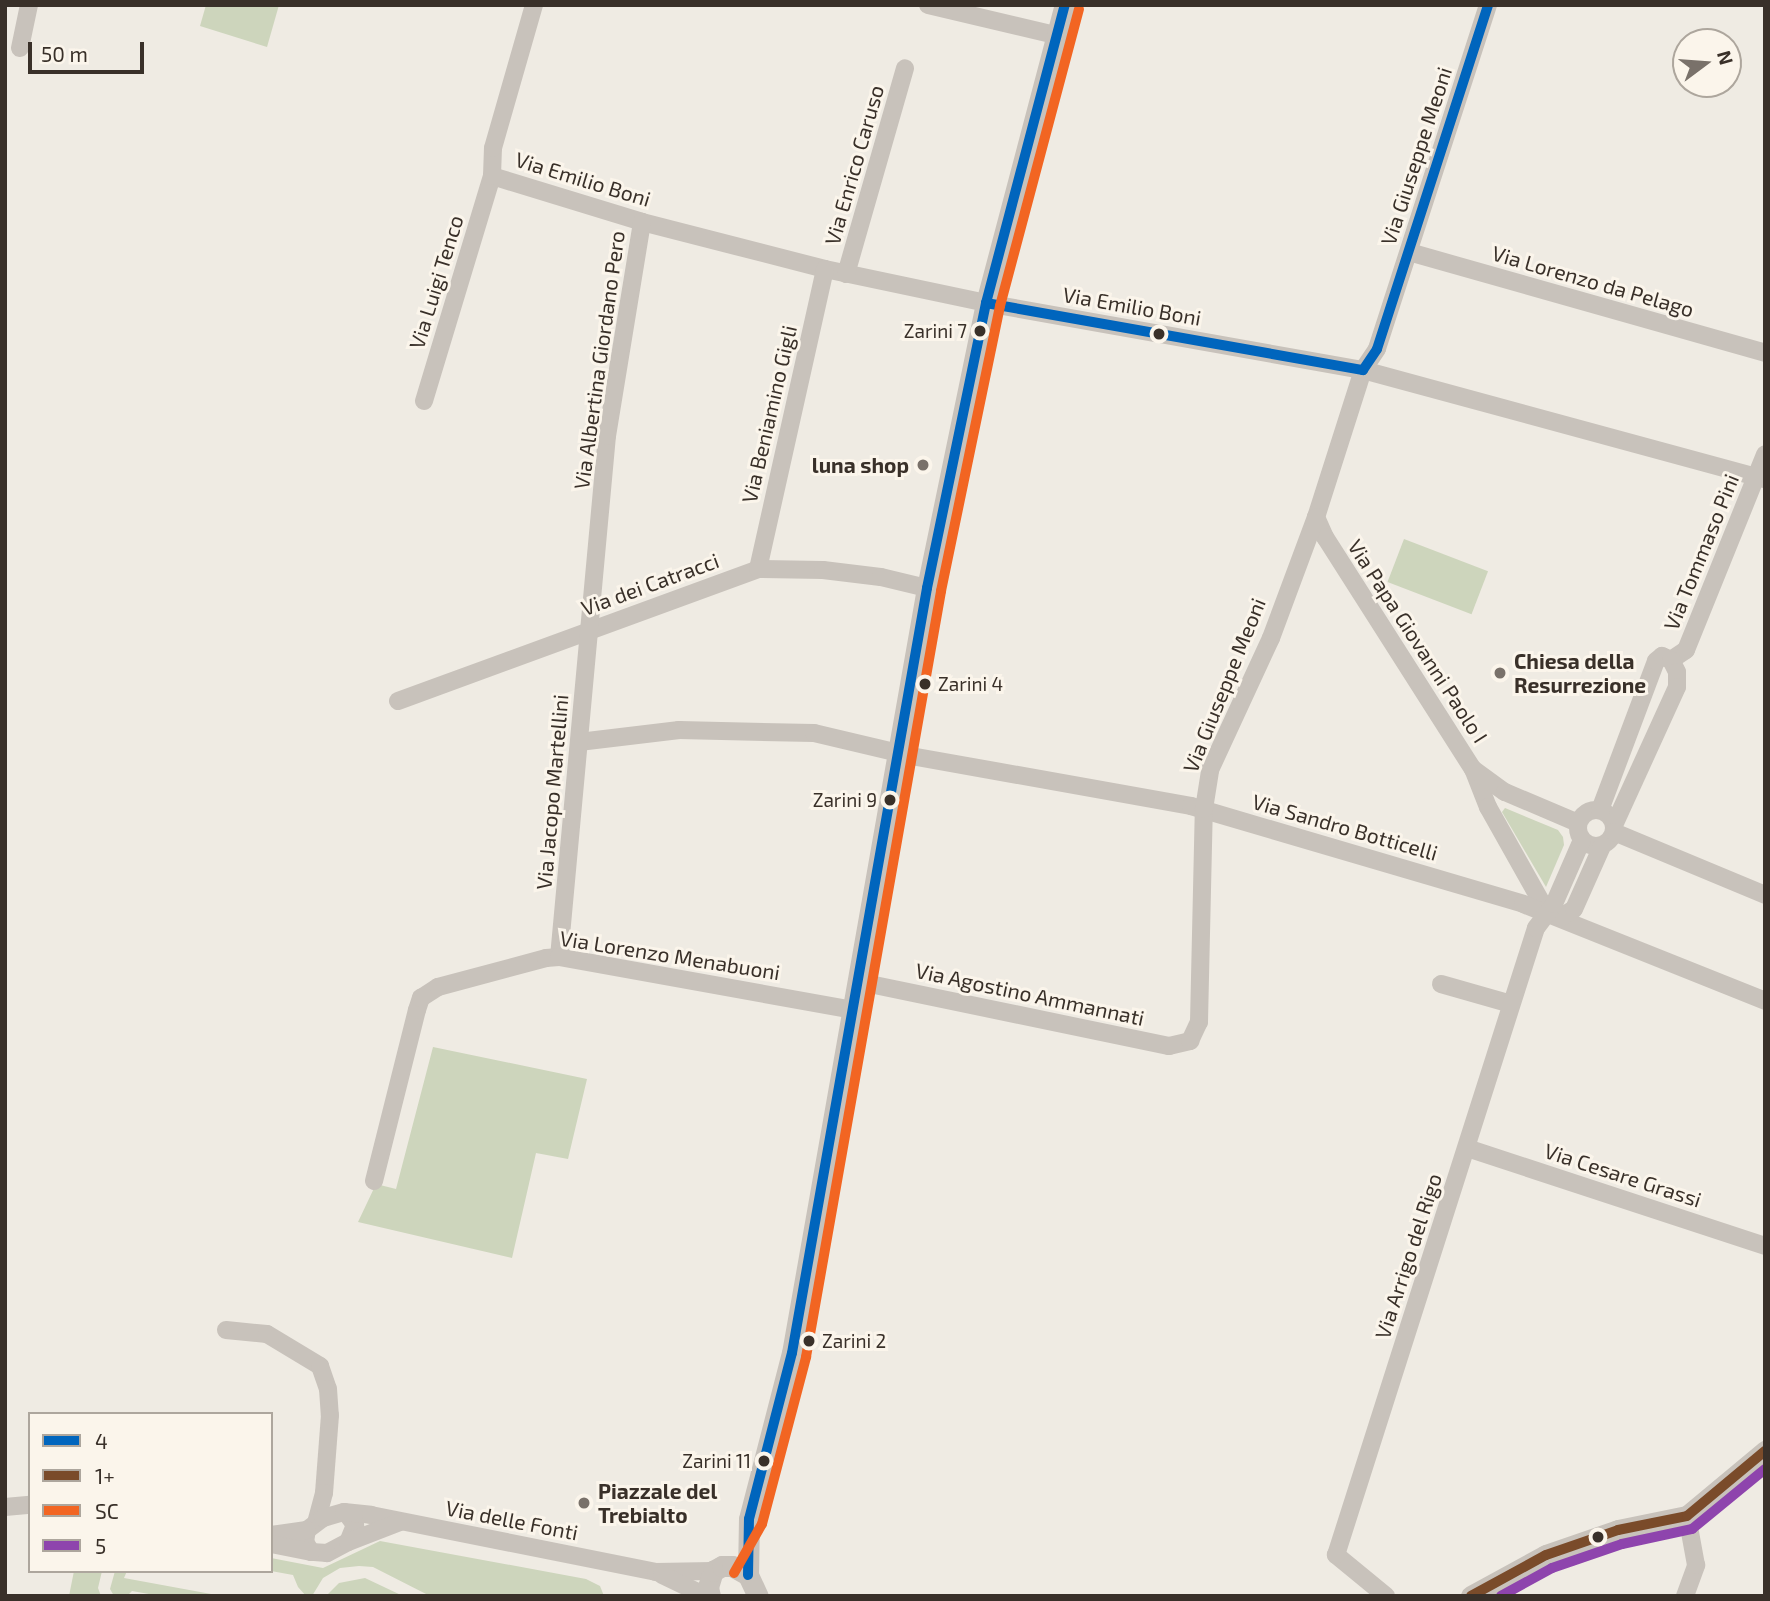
<!DOCTYPE html>
<html>
<head>
<meta charset="utf-8">
<style>
	body { margin:0 }
	#map { position:relative; width:1770px; height:1601px; overflow:hidden; background:#efebe3; font-family:"Exo 2",sans-serif }
	div>[style] { position:absolute }
	[style*='--x'] { left:calc(var(--x)*1px); top:calc(var(--y)*1px); width:calc(var(--w)*1px); rotate:calc(var(--a)*1deg) }
	.green>* { inset:0; background:#cdd5bc; transform-origin:0 0 }
	.minor>* { height:18px; margin:-9px; padding:0 9px; transform-origin:9px; border-radius:9px; background:#c8c2bb }
	.minor>.ring { margin:-9px; padding:0; box-sizing:content-box; background:none; border:18px solid #c8c2bb; border-radius:50% }
	.tertiary>* { height:21px; margin:-10.5px; padding:0 10.5px; transform-origin:10.5px; border-radius:10.5px; background:#c8c2bb }
	.bus-1>* { height:10px; margin:-5px; padding:0 5px; transform-origin:5px; border-radius:5px; background:#0065bd }
	.bus-2>* { height:10px; margin:-5px; padding:0 5px; transform-origin:5px; border-radius:5px; background:#7a4b2a }
	.bus-3>* { height:10px; margin:-5px; padding:0 5px; transform-origin:5px; border-radius:5px; background:#f26522 }
	.bus-4>* { height:10px; margin:-5px; padding:0 5px; transform-origin:5px; border-radius:5px; background:#8e44ad }
	.dots>* { width:19px; height:19px; translate:-50% -50%; box-sizing:border-box; border:4px solid #fbf5eb; border-radius:50% }
	span { translate:-50% -50%; white-space:nowrap; text-align:center; line-height:1.15; -webkit-text-stroke:6px #fbf5eb; paint-order:stroke }
	.bus-label { font-size:19px; color:#393029 }
	.right { translate:-100% -50%; text-align:right }
	.left { translate:0 -50%; text-align:left }
	.street-label { font-size:21px; color:#393029 }
	.poi-label { font-size:21px; color:#393029; font-weight:700 }
	.frame { position:absolute; inset:0; border:7px solid #393029; pointer-events:none }
	.legend { position:absolute; left:28px; top:1412px; width:245px; height:161px; box-sizing:border-box; background:#fbf5eb; border:2px solid #ada69d; margin:0; padding:9px 12px; list-style:none; font-size:21px; color:#393029 }
	.legend li { display:flex; align-items:center; gap:14px; height:35px }
	.legend b { width:35px; border:2px solid #ada69d }
	.north { position:absolute; left:1672px; top:28px; width:70px; height:70px; box-sizing:border-box; background:#fbf5eb; border:2px solid #ada69d; border-radius:50%; rotate:74deg; font-size:19px; font-weight:700; line-height:28px; text-align:center; color:#393029 }
	.north::after { content:''; display:block; margin:auto; width:24px; height:32px; background:#79716a; clip-path:polygon(50% 0,100% 100%,50% 72%,0 100%) }
	.scale { position:absolute; left:28px; top:42px; width:116px; height:32px; box-sizing:border-box; border:4px solid #393029; border-top:0; padding-left:9px; font-size:21px; line-height:24px; white-space:nowrap; color:#393029; -webkit-text-stroke:5px #fbf5eb; paint-order:stroke }
</style>
</head>
<body>
<div id="map">
	<div class="green">
		<i style="clip-path:polygon(206px 5px,279px 5px,267px 47px,200px 26px)"></i>
		<i style="left:1404px;top:539px;width:90px;height:46px;rotate:21deg"></i>
		<i style="clip-path:polygon(1505px 808px,1558px 830px,1563px 837px,1564px 845px,1546px 887px,1502px 812px)"></i>
		<i style="clip-path:polygon(433px 1047px,587px 1079px,568px 1159px,536px 1153px,512px 1258px,358px 1222px,376px 1184px,396px 1189px)"></i>
		<i style="clip-path:polygon(380px 1541px,586px 1579px,600px 1586px,604px 1596px,430px 1596px,373px 1567px,359px 1566px,340px 1568px,323px 1578px,312px 1596px,306px 1596px,298px 1587px,293px 1575px,271px 1571px,271px 1558px,323px 1568px)"></i>
		<i style="clip-path:polygon(74px 1571px,102px 1571px,98px 1588px,101px 1596px,69px 1596px)"></i>
		<i style="clip-path:polygon(115px 1571px,127px 1571px,124px 1578px,222px 1596px,160px 1596px,132px 1591px,127px 1596px,114px 1596px,110px 1589px)"></i>
		<i style="clip-path:polygon(365px 1578px,403px 1596px,326px 1596px,339px 1583px)"></i>
	</div>
	<div class="minor">
		<i style="--x:928;--y:5;--w:135;--a:13.3"></i>
		<i style="--x:1488;--y:5;--w:361;--a:107.9"></i>
		<i style="--x:1377;--y:349;--w:25;--a:124"></i>
		<i style="--x:1363;--y:370;--w:154;--a:107.7"></i>
		<i style="--x:1316;--y:517;--w:22;--a:66"></i>
		<i style="--x:1325;--y:537;--w:275;--a:57.5"></i>
		<i style="--x:1473;--y:769;--w:41;--a:68.5"></i>
		<i style="--x:1488;--y:807;--w:120;--a:60.7"></i>
		<i style="--x:20;--y:48;--w:44;--a:-78.2"></i>
		<i style="--x:492;--y:176;--w:157;--a:17"></i>
		<i style="--x:642;--y:222;--w:189;--a:14.4"></i>
		<i style="--x:825;--y:269;--w:165;--a:11.9"></i>
		<i style="--x:986;--y:303;--w:383;--a:10.1"></i>
		<i style="--x:1363;--y:370;--w:417;--a:15.2"></i>
		<i style="--x:1409;--y:252;--w:370;--a:15.8"></i>
		<i style="--x:846;--y:274;--w:214;--a:-74"></i>
		<i style="--x:424;--y:401;--w:235;--a:-73.2"></i>
		<i style="--x:492;--y:176;--w:28;--a:-88"></i>
		<i style="--x:493;--y:148;--w:149;--a:-74"></i>
		<i style="--x:758;--y:569;--w:307;--a:-77.4"></i>
		<i style="--x:1671;--y:660;--w:18;--a:-34"></i>
		<i style="--x:1686;--y:650;--w:211;--a:-68"></i>
		<i style="--x:398;--y:701;--w:383;--a:-20.1"></i>
		<i style="--x:758;--y:569;--w:65;--a:0.9"></i>
		<i style="--x:823;--y:570;--w:58;--a:6.9"></i>
		<i style="--x:881;--y:577;--w:47;--a:13.4"></i>
		<i style="--x:579;--y:742;--w:101;--a:-6.8"></i>
		<i style="--x:679;--y:730;--w:135;--a:1.3"></i>
		<i style="--x:814;--y:733;--w:100;--a:13.3"></i>
		<i style="--x:911;--y:756;--w:284;--a:10.1"></i>
		<i style="--x:1191;--y:806;--w:346;--a:16.4"></i>
		<i style="--x:1523;--y:904;--w:261;--a:21.8"></i>
		<i style="--x:1473;--y:769;--w:39;--a:36"></i>
		<i style="--x:1505;--y:792;--w:79;--a:23"></i>
		<i class="ring" style="left:1578px;top:810px;width:18px;height:18px"></i>
		<i style="--x:1600;--y:810;--w:159;--a:-69.4"></i>
		<i style="--x:1656;--y:661;--w:8;--a:-40"></i>
		<i style="--x:1662;--y:656;--w:10;--a:24"></i>
		<i style="--x:1671;--y:660;--w:13;--a:63"></i>
		<i style="--x:1677;--y:672;--w:15;--a:90"></i>
		<i style="--x:1677;--y:687;--w:152;--a:114.5"></i>
		<i style="--x:1614;--y:832;--w:164;--a:22.6"></i>
		<i style="--x:1561;--y:917;--w:15;--a:-32"></i>
		<i style="--x:1574;--y:909;--w:69;--a:-66"></i>
		<i style="--x:559;--y:957;--w:523;--a:-84.74"></i>
		<i style="--x:607;--y:436;--w:217;--a:-80.7"></i>
		<i style="--x:860;--y:982;--w:316;--a:11.7"></i>
		<i style="--x:1169;--y:1046;--w:22;--a:-13"></i>
		<i style="--x:1190;--y:1041;--w:21;--a:-65"></i>
		<i style="--x:1199;--y:1022;--w:213;--a:-88.7"></i>
		<i style="--x:1204;--y:809;--w:39;--a:-81"></i>
		<i style="--x:1210;--y:770;--w:145;--a:-65.2"></i>
		<i style="--x:1271;--y:638;--w:129;--a:-69.6"></i>
		<i style="--x:1441;--y:984;--w:73;--a:15.9"></i>
		<i style="--x:1467;--y:1148;--w:314;--a:18.2"></i>
		<i style="--x:374;--y:1181;--w:176;--a:-75.9"></i>
		<i style="--x:417;--y:1010;--w:13;--a:-72"></i>
		<i style="--x:421;--y:998;--w:20;--a:-33"></i>
		<i style="--x:438;--y:987;--w:112;--a:-15"></i>
		<i style="--x:546;--y:958;--w:13;--a:-4"></i>
		<i style="--x:559;--y:957;--w:301;--a:10.2"></i>
		<i style="--x:226;--y:1330;--w:41;--a:5.6"></i>
		<i style="--x:267;--y:1334;--w:62;--a:31.1"></i>
		<i style="--x:320;--y:1366;--w:24;--a:71"></i>
		<i style="--x:328;--y:1389;--w:26;--a:86"></i>
		<i style="--x:330;--y:1415;--w:78;--a:94.4"></i>
		<i style="--x:324;--y:1493;--w:30;--a:105"></i>
		<i style="--x:5;--y:1507;--w:25;--a:-5"></i>
		<i style="--x:347;--y:1514;--w:14;--a:54"></i>
		<i style="--x:355;--y:1525;--w:18;--a:112"></i>
		<i style="--x:348;--y:1542;--w:24;--a:152"></i>
		<i style="--x:327;--y:1553;--w:16;--a:-176"></i>
		<i style="--x:311;--y:1552;--w:12;--a:-121"></i>
		<i style="--x:305;--y:1542;--w:12;--a:-81"></i>
		<i style="--x:307;--y:1530;--w:20;--a:-37"></i>
		<i style="--x:323;--y:1518;--w:22;--a:-16"></i>
		<i style="--x:344;--y:1512;--w:27;--a:6"></i>
		<i style="--x:371;--y:1515;--w:291;--a:11.3"></i>
		<i style="--x:656;--y:1572;--w:57;--a:-1"></i>
		<i style="--x:271;--y:1535;--w:36;--a:-8"></i>
		<i style="--x:348;--y:1542;--w:56;--a:-21"></i>
		<i style="--x:271;--y:1544;--w:41;--a:11.3"></i>
		<i style="--x:662;--y:1575;--w:49;--a:25.5"></i>
		<i style="--x:1386;--y:1596;--w:65;--a:-140.6"></i>
		<i style="--x:1336;--y:1555;--w:658;--a:-72.31"></i>
		<i style="--x:1536;--y:928;--w:30;--a:-53"></i>
		<i style="--x:1554;--y:904;--w:70;--a:-66.4"></i>
		<i style="--x:1685;--y:1596;--w:33;--a:-70"></i>
		<i style="--x:1696;--y:1565;--w:50;--a:-100.4"></i>
	</div>
	<div class="tertiary">
		<i style="--x:748;--y:1575;--w:56;--a:-89"></i>
		<i style="--x:749;--y:1519;--w:171;--a:-75.5"></i>
		<i style="--x:792;--y:1353;--w:777;--a:-79.99"></i>
		<i style="--x:927;--y:588;--w:291;--a:-78.3"></i>
		<i style="--x:986;--y:303;--w:308;--a:-75.2"></i>
		<i style="--x:710;--y:1596;--w:9;--a:-103"></i>
		<i style="--x:708;--y:1587;--w:17;--a:-73"></i>
		<i style="--x:713;--y:1571;--w:10;--a:-29"></i>
		<i style="--x:722;--y:1566;--w:10;--a:0"></i>
		<i style="--x:732;--y:1566;--w:18;--a:29"></i>
		<i style="--x:748;--y:1575;--w:23;--a:65"></i>
		<i style="--x:1471;--y:1596;--w:85;--a:-28.7"></i>
		<i style="--x:1546;--y:1555;--w:76;--a:-19.1"></i>
		<i style="--x:1618;--y:1530;--w:70;--a:-11.5"></i>
		<i style="--x:1687;--y:1516;--w:102;--a:-39.8"></i>
	</div>
	<div class="bus-1">
		<i style="--x:986;--y:303;--w:383;--a:10.1"></i>
		<i style="--x:1363;--y:370;--w:25;--a:-56"></i>
		<i style="--x:1377;--y:349;--w:361;--a:-72.1"></i>
		<i style="--x:748;--y:1575;--w:56;--a:-89"></i>
		<i style="--x:749;--y:1519;--w:171;--a:-75.5"></i>
		<i style="--x:792;--y:1353;--w:777;--a:-79.99"></i>
		<i style="--x:927;--y:588;--w:291;--a:-78.3"></i>
		<i style="--x:986;--y:303;--w:308;--a:-75.2"></i>
	</div>
	<div class="bus-2">
		<i style="--x:1471;--y:1596;--w:85;--a:-28.7"></i>
		<i style="--x:1546;--y:1555;--w:76;--a:-19.1"></i>
		<i style="--x:1618;--y:1530;--w:70;--a:-11.5"></i>
		<i style="--x:1687;--y:1516;--w:102;--a:-39.8"></i>
	</div>
	<div class="bus-3">
		<i style="--x:734;--y:1573;--w:56;--a:-60.3"></i>
		<i style="--x:762;--y:1524;--w:173;--a:-75.2"></i>
		<i style="--x:806;--y:1357;--w:778;--a:-80"></i>
		<i style="--x:941;--y:591;--w:291;--a:-78.3"></i>
		<i style="--x:1000;--y:306;--w:307;--a:-75.1"></i>
	</div>
	<div class="bus-4">
		<i style="--x:1501;--y:1596;--w:58;--a:-28.8"></i>
		<i style="--x:1552;--y:1568;--w:74;--a:-18.9"></i>
		<i style="--x:1622;--y:1544;--w:72;--a:-12.1"></i>
		<i style="--x:1692;--y:1529;--w:94;--a:-39.4"></i>
	</div>
	<div class="dots">
		<i style="left:980px;top:331px;background:#393029"></i>
		<i style="left:1159px;top:334px;background:#393029"></i>
		<i style="left:923px;top:465px;background:#79716a"></i>
		<i style="left:1500px;top:673px;background:#79716a"></i>
		<i style="left:925px;top:684px;background:#393029"></i>
		<i style="left:890px;top:800px;background:#393029"></i>
		<i style="left:809px;top:1341px;background:#393029"></i>
		<i style="left:764px;top:1461px;background:#393029"></i>
		<i style="left:584px;top:1503px;background:#79716a"></i>
		<i style="left:1598px;top:1537px;background:#393029"></i>
	</div>
	<div class="bus-label">
		<span class="right" style="left:967px;top:331px">Zarini 7</span>
		<span class="left" style="left:938px;top:684px">Zarini 4</span>
		<span class="right" style="left:877px;top:800px">Zarini 9</span>
		<span class="left" style="left:822px;top:1341px">Zarini 2</span>
		<span class="right" style="left:751px;top:1461px">Zarini 11</span>
	</div>
	<div class="street-label">
		<span style="left:1416px;top:156px;rotate:-72deg">Via Giuseppe Meoni</span>
		<span style="left:854px;top:165px;rotate:-74deg">Via Enrico Caruso</span>
		<span style="left:583px;top:179px;rotate:17deg">Via Emilio Boni</span>
		<span style="left:1593px;top:281px;rotate:16deg">Via Lorenzo da Pelago</span>
		<span style="left:436px;top:282px;rotate:-73deg">Via Luigi Tenco</span>
		<span style="left:1132px;top:306px;rotate:10deg">Via Emilio Boni</span>
		<span style="left:599px;top:360px;rotate:-82deg">Via Albertina Giordano Pero</span>
		<span style="left:769px;top:414px;rotate:-77deg">Via Beniamino Gigli</span>
		<span style="left:1701px;top:552px;rotate:-68deg">Via Tommaso Pini</span>
		<span style="left:650px;top:584px;rotate:-20deg">Via dei Catracci</span>
		<span style="left:1418px;top:641px;rotate:57deg">Via Papa Giovanni Paolo I</span>
		<span style="left:1224px;top:685px;rotate:-68deg">Via Giuseppe Meoni</span>
		<span style="left:552px;top:792px;rotate:-85deg">Via Jacopo Martellini</span>
		<span style="left:1345px;top:827px;rotate:16deg">Via Sandro Botticelli</span>
		<span style="left:670px;top:955px;rotate:9deg">Via Lorenzo Menabuoni</span>
		<span style="left:1030px;top:994px;rotate:12deg">Via Agostino Ammannati</span>
		<span style="left:1623px;top:1175px;rotate:18deg">Via Cesare Grassi</span>
		<span style="left:1408px;top:1256px;rotate:-72deg">Via Arrigo del Rigo</span>
		<span style="left:512px;top:1520px;rotate:11deg">Via delle Fonti</span>
	</div>
	<div class="poi-label">
		<span class="right" style="left:909px;top:465px">luna shop</span>
		<span class="left" style="left:1514px;top:673px">Chiesa della<br>Resurrezione</span>
		<span class="left" style="left:598px;top:1503px">Piazzale del<br>Trebialto</span>
	</div>
	<div class="frame"></div>
	<ul class="legend">
	<li><b style="height:9px;background:#0065bd"></b>4</li>
	<li><b style="height:9px;background:#7a4b2a"></b>1+</li>
	<li><b style="height:9px;background:#f26522"></b>SC</li>
	<li><b style="height:9px;background:#8e44ad"></b>5</li>
	</ul>
	<div class="north">N</div>
	<div class="scale">50 m</div>
</div>
</body>
</html>
